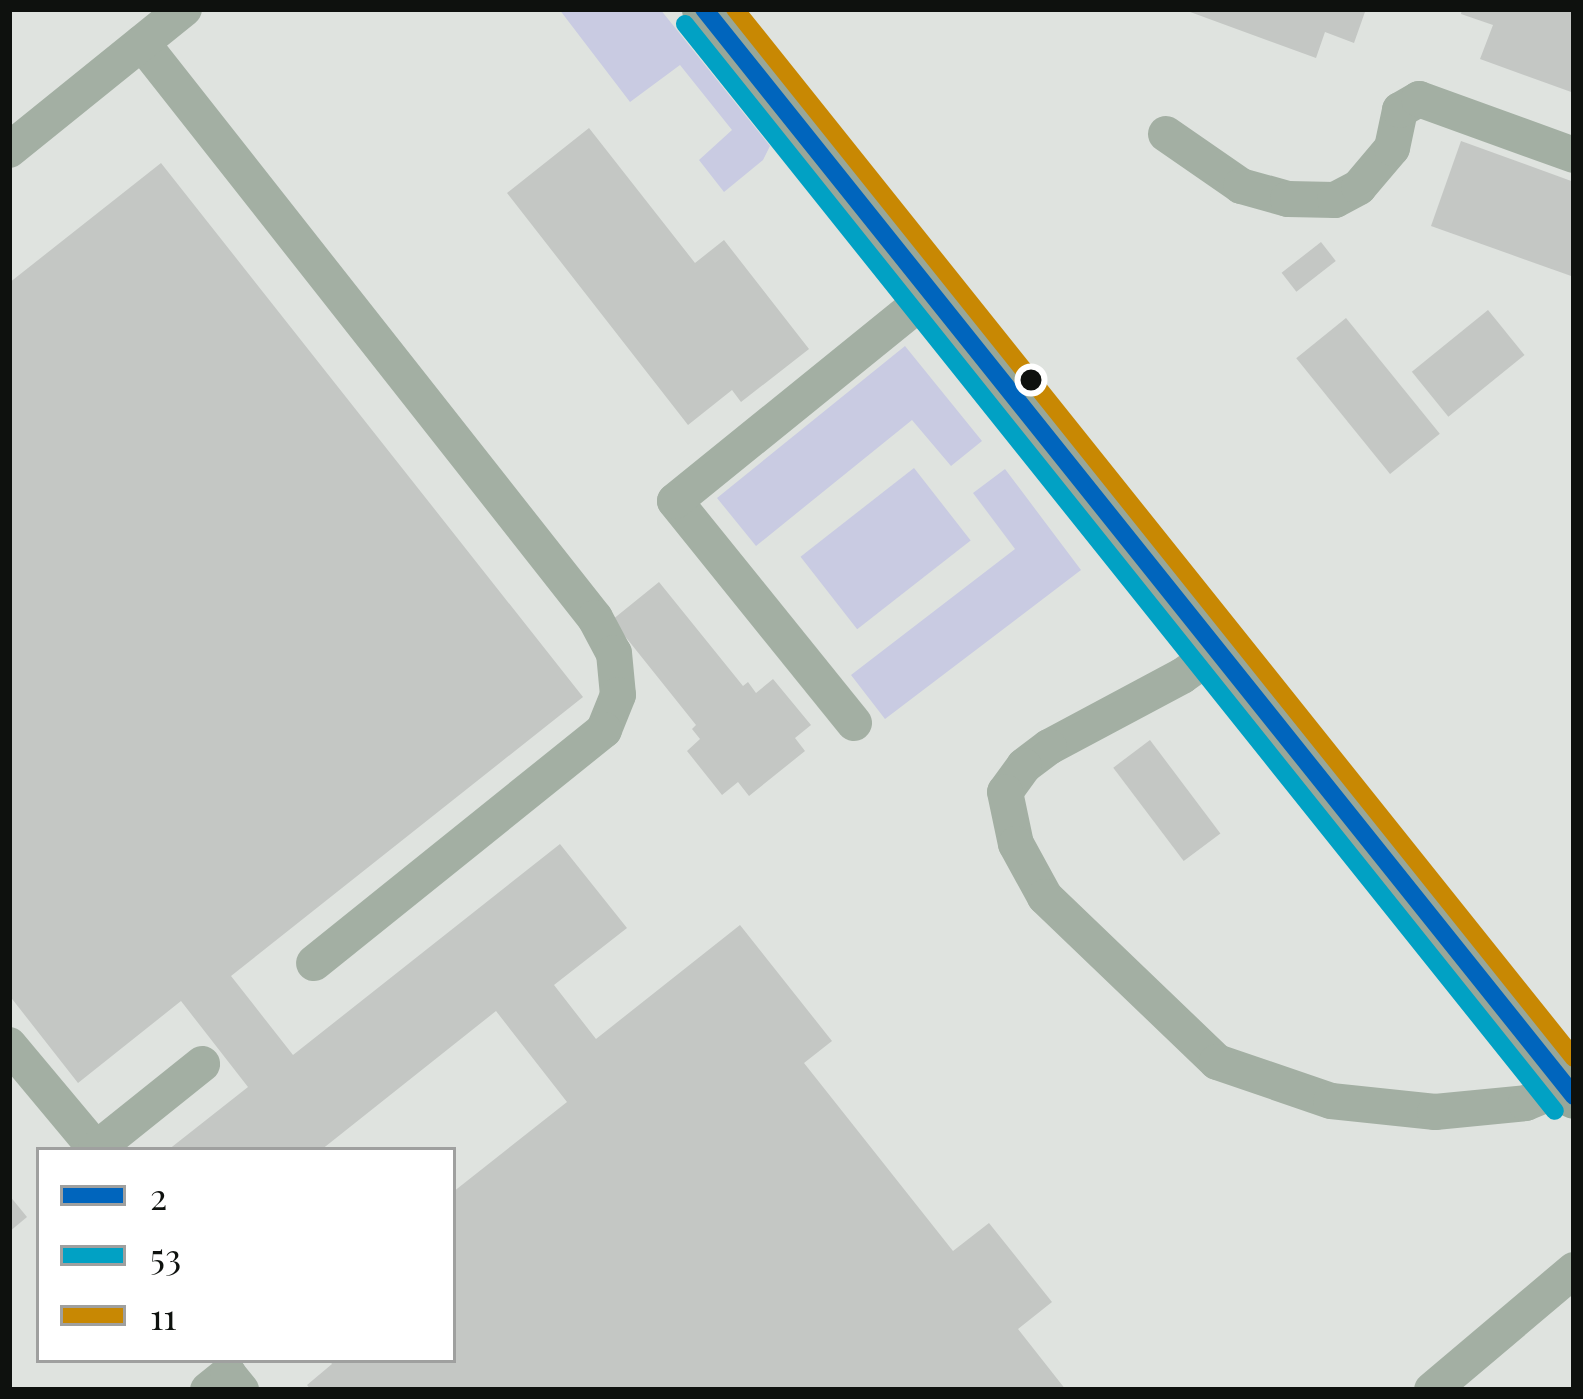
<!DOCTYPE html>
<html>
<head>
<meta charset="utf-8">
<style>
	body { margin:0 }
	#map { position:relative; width:1583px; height:1399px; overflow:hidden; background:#dfe3df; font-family:"Playfair Display",serif }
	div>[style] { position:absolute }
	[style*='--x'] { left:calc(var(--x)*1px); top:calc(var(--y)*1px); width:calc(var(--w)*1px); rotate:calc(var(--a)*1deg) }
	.green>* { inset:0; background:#c9cbe2; transform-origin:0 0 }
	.building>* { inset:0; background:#c4c7c4; transform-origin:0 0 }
	.minor>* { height:36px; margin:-18px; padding:0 18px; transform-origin:18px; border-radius:18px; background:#a3afa3 }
	.major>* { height:45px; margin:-22.5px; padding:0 22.5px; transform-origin:22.5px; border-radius:22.5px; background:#98a799 }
	.bus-1>* { height:18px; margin:-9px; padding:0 9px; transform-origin:9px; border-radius:9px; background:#0065bd }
	.bus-2>* { height:18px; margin:-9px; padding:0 9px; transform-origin:9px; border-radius:9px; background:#01a1c4 }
	.bus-3>* { height:18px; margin:-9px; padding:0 9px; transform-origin:9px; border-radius:9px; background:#c88803 }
	.dots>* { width:33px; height:33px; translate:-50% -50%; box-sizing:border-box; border:6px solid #fff; border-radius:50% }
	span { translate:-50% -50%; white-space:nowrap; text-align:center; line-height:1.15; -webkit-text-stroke:10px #fff; paint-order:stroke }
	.frame { position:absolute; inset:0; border:12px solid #0e110e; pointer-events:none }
	.legend { position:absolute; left:36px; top:1147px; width:420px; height:216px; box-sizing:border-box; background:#fff; border:3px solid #9fa09f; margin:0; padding:15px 21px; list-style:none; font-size:36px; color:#0e110e }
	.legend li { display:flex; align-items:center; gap:24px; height:60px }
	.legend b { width:60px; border:3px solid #9fa09f }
</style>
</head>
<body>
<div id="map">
	<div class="green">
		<i style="clip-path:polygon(559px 9px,660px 9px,770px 146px,763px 160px,724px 192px,699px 160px,732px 130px,680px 65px,630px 102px)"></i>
		<i style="clip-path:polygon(905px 346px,982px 441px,951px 466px,912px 420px,756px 546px,717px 498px)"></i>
		<i style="left:914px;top:468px;width:92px;height:144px;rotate:52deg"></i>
		<i style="clip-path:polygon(1005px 469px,1081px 570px,885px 719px,851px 675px,1015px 549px,973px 493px)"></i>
	</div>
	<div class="building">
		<i style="clip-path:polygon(1182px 9px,1366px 9px,1354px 43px,1325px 32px,1316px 58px)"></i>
		<i style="clip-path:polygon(1462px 9px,1574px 9px,1574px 93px,1480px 59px,1493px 25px,1461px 14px)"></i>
		<i style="clip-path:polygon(589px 128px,695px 263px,724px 240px,809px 349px,741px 402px,732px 390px,688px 425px,507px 193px)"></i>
		<i style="clip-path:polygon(1461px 141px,1574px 182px,1574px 277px,1431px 226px)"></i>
		<i style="clip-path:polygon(161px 163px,583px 697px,231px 976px,293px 1055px,560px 844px,627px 928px,554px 985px,596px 1039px,740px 925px,832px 1041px,804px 1063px,953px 1251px,989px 1223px,1052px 1302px,1018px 1329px,1066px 1390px,311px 1390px,307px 1385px,332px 1364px,329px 1360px,453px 1360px,453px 1192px,567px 1102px,496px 1011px,321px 1150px,168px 1150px,248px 1087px,181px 1001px,78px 1083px,9px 995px,9px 283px)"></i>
		<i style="left:1321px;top:242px;width:24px;height:50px;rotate:52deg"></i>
		<i style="left:1488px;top:310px;width:58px;height:98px;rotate:51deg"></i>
		<i style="left:1346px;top:318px;width:149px;height:64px;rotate:51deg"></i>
		<i style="clip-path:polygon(659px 582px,743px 686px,748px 682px,756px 693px,773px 679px,811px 725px,795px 738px,805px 751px,749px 796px,738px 782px,722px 795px,687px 751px,700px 739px,692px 729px,696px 725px,612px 620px)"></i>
		<i style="left:1150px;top:740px;width:117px;height:46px;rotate:53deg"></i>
		<i style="clip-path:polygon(9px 1195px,27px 1217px,9px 1232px)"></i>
	</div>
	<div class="minor">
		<i style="--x:142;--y:43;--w:732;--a:51.77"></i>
		<i style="--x:595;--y:618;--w:40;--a:62"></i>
		<i style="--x:614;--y:653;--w:42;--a:84.6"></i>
		<i style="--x:618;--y:695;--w:38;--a:112"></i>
		<i style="--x:604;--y:730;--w:372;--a:141.2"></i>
		<i style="--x:1166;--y:134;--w:91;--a:34.7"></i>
		<i style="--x:1241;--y:186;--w:49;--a:15.5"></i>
		<i style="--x:1288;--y:199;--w:47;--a:1.2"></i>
		<i style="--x:1335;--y:200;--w:27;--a:-28"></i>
		<i style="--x:1359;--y:187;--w:51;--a:-49.8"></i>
		<i style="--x:1392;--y:148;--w:39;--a:-78"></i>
		<i style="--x:1400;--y:110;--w:22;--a:-30"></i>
		<i style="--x:1419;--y:99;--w:165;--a:19.9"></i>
		<i style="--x:9;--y:150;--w:225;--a:-38.9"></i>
		<i style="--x:1219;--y:650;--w:45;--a:144.9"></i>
		<i style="--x:1182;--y:676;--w:151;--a:151.9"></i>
		<i style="--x:1049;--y:747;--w:31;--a:143"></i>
		<i style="--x:1024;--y:766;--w:32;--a:126"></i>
		<i style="--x:1005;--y:792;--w:53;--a:78.1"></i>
		<i style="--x:1016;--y:844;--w:60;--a:61.3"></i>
		<i style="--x:1045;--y:897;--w:238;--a:43.8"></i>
		<i style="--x:1217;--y:1062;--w:120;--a:18.9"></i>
		<i style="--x:1331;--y:1101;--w:105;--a:6"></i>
		<i style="--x:1435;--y:1112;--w:91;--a:-5.6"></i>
		<i style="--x:1526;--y:1103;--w:52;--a:-22.6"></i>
		<i style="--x:854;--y:723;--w:285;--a:-128.9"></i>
		<i style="--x:675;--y:501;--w:331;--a:-39"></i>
		<i style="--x:9;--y:1045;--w:136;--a:50.1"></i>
		<i style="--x:96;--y:1149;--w:136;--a:-38.7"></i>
		<i style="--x:208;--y:1390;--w:26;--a:-39"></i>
		<i style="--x:228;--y:1374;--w:21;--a:51"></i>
		<i style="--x:1432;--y:1390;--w:186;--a:-40.2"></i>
	</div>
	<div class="major">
		<i style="--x:704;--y:9;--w:1392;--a:51.33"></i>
	</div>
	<div class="bus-1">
		<i style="--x:704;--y:9;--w:1392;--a:51.33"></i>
	</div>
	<div class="bus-2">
		<i style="--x:685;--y:24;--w:1392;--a:51.33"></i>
	</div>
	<div class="bus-3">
		<i style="--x:735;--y:9;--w:1343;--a:51.35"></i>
	</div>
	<div class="dots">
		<i style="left:1031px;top:380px;background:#0e110e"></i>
	</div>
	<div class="frame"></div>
	<ul class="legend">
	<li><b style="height:15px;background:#0065bd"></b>2</li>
	<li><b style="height:15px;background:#01a1c4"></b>53</li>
	<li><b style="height:15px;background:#c88803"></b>11</li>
	</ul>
</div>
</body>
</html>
